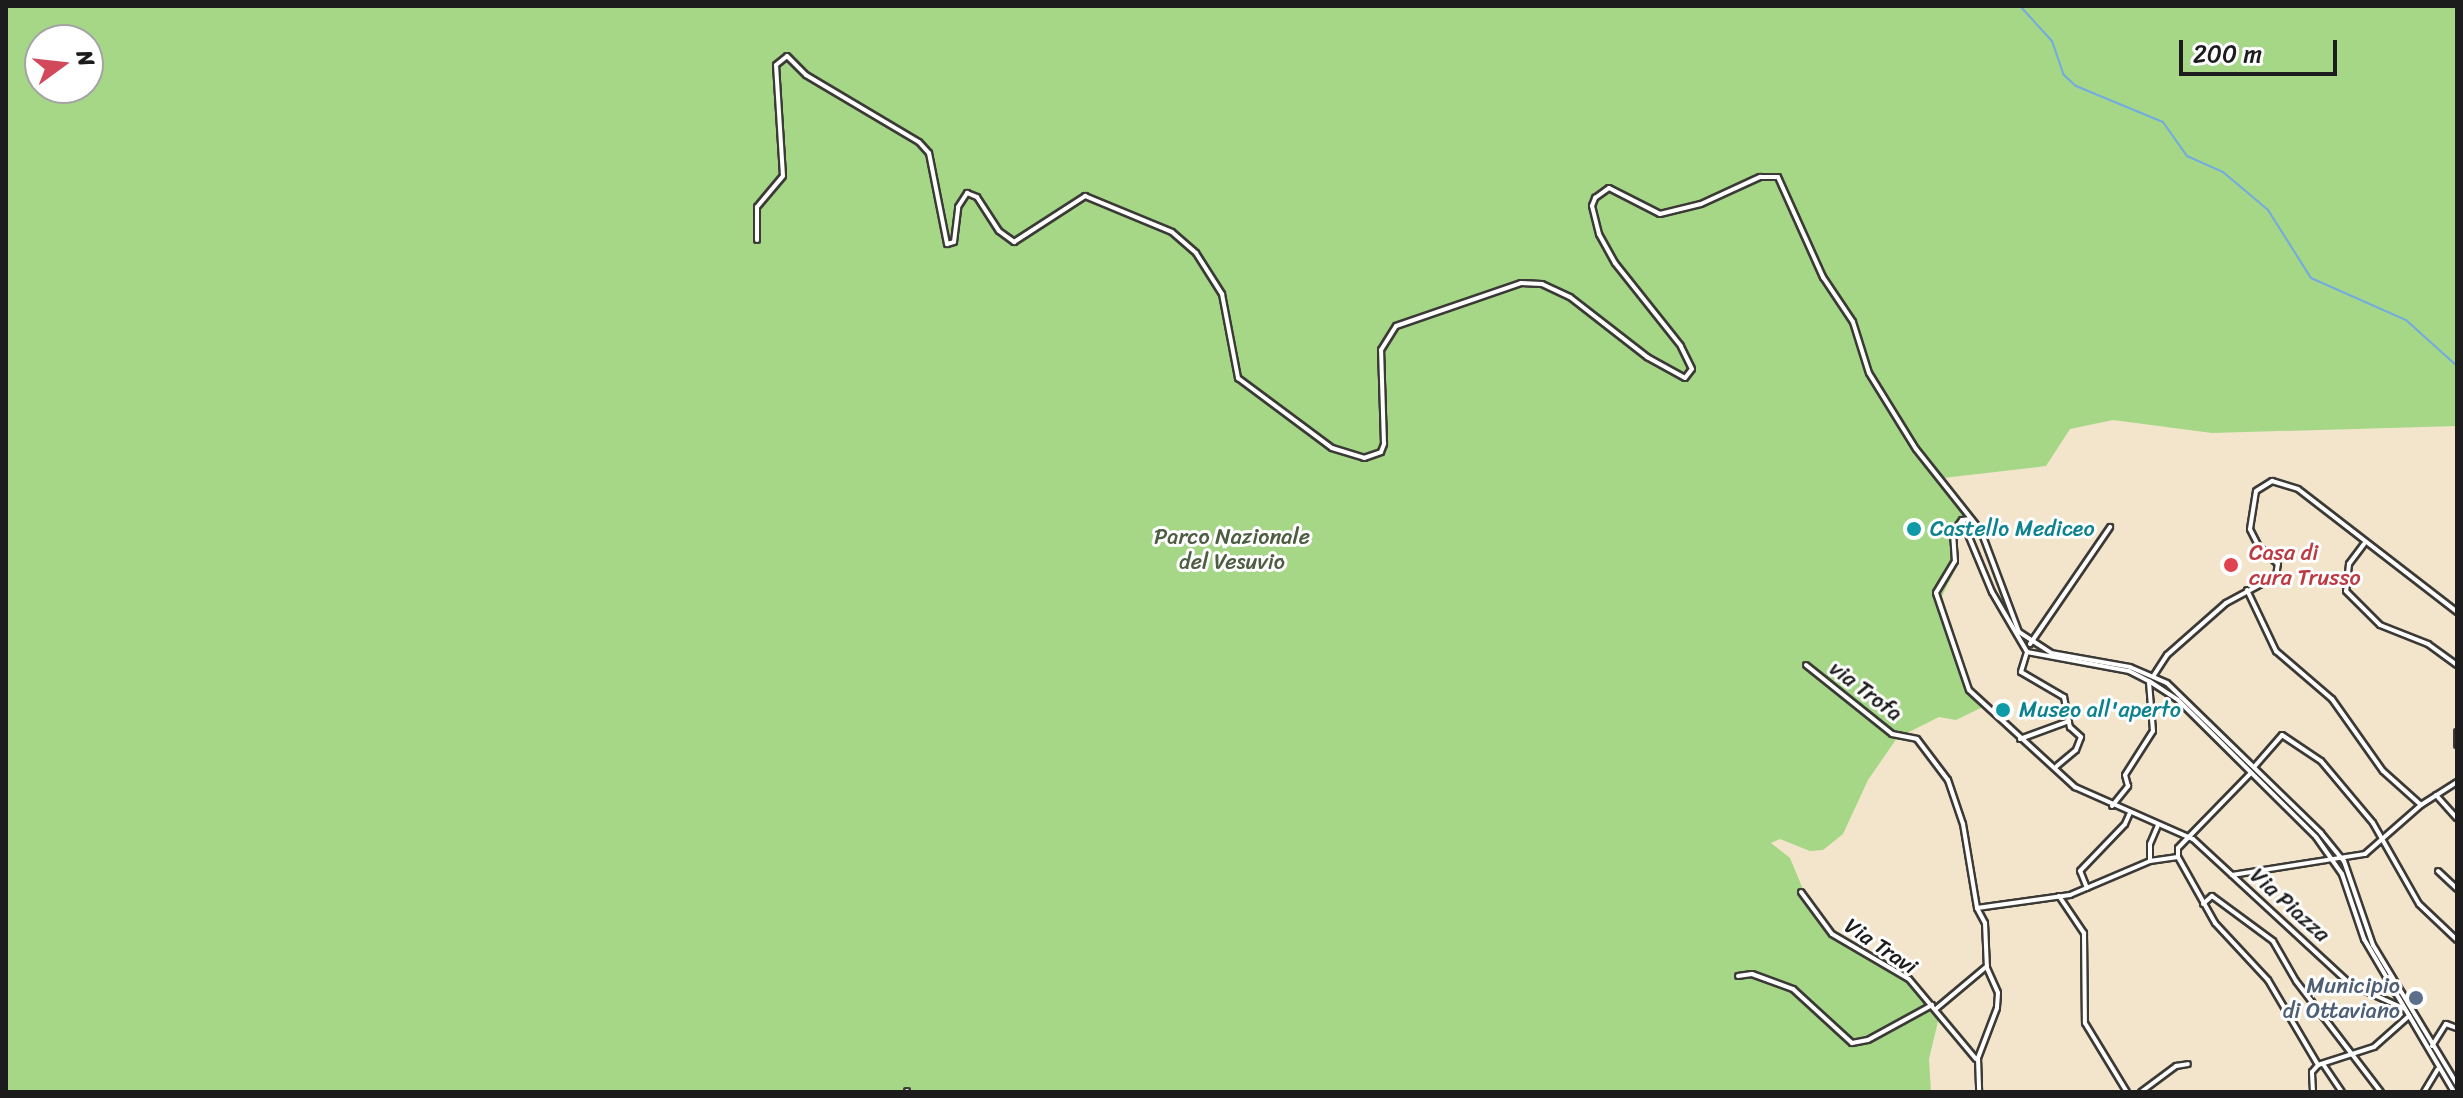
<!DOCTYPE html>
<html>
<head>
<meta charset="utf-8">
<style>
	body { margin:0 }
	#map { position:relative; width:2463px; height:1098px; overflow:hidden; background:#f3e5cc; font-family:Sriracha,sans-serif }
	div>[style] { position:absolute }
	[style*='--x'] { left:calc(var(--x)*1px); top:calc(var(--y)*1px); width:calc(var(--w)*1px); rotate:calc(var(--a)*1deg) }
	.green>* { inset:0; background:#a5d787 }
	.stream>* { height:2px; margin:-1px; padding:0 1px; transform-origin:1px; border-radius:1px; background:#72aae1 }
	.roads { filter:drop-shadow(2px 0 #3c3a36) drop-shadow(-2px 0 #3c3a36) drop-shadow(0 2px #3c3a36) drop-shadow(0 -2px #3c3a36) }
	.minor>* { height:4px; margin:-2px; padding:0 2px; transform-origin:2px; border-radius:2px; background:#fff }
	.dots>* { width:22px; height:22px; translate:-50% -50%; box-sizing:border-box; border:4px solid #fff; border-radius:50% }
	span { translate:-50% -50%; white-space:nowrap; text-align:center; line-height:1.15; -webkit-text-stroke:6px #fff; paint-order:stroke }
	.culture-label { font-size:22px; color:#0d838f }
	.left { translate:0 -50%; text-align:left }
	.park-label { font-size:22px; color:#4c5d41 }
	.health-label { font-size:22px; color:#be3a42 }
	.street-label { font-size:22px; color:#1c1c1c }
	.service-label { font-size:22px; color:#4e5e75 }
	.right { translate:-100% -50%; text-align:right }
	.frame { position:absolute; inset:0; border:8px solid #1c1c1c; pointer-events:none }
	.north { position:absolute; left:24px; top:24px; width:80px; height:80px; box-sizing:border-box; background:#fff; border:2px solid #a4a4a4; border-radius:50%; rotate:75deg; font-size:22px; font-weight:700; line-height:32px; text-align:center; color:#1c1c1c }
	.north::after { content:''; display:block; margin:auto; width:28px; height:36px; background:#d1495b; clip-path:polygon(50% 0,100% 100%,50% 72%,0 100%) }
	.scale { position:absolute; left:2179px; top:40px; width:158px; height:36px; box-sizing:border-box; border:4px solid #1c1c1c; border-top:0; padding-left:10px; font-size:24px; line-height:28px; white-space:nowrap; color:#1c1c1c; -webkit-text-stroke:6px #fff; paint-order:stroke }
</style>
</head>
<body>
<div id="map">
	<div class="green">
		<i style="clip-path:polygon(evenodd,6px 6px,2457px 6px,2457px 426px,2212px 433px,2113px 420px,2070px 429px,2046px 466px,1943px 478px,1978px 523px,1960px 534px,1955px 545px,1959px 562px,1940px 600px,1969px 686px,1989px 704px,1956px 720px,1939px 717px,1897px 738px,1868px 780px,1843px 834px,1823px 850px,1810px 851px,1780px 839px,1771px 843px,1790px 858px,1810px 906px,1836px 938px,1904px 972px,1941px 1009px,1929px 1059px,1931px 1092px,6px 1092px,6px 6px,40px 40px,88px 40px,88px 88px,40px 88px,40px 40px)"></i>
	</div>
	<div class="stream">
		<i style="--x:2020;--y:6;--w:47;--a:47.6"></i>
		<i style="--x:2052;--y:41;--w:36;--a:71"></i>
		<i style="--x:2064;--y:75;--w:16;--a:43"></i>
		<i style="--x:2076;--y:86;--w:94;--a:22.5"></i>
		<i style="--x:2163;--y:122;--w:42;--a:54.8"></i>
		<i style="--x:2187;--y:156;--w:39;--a:24"></i>
		<i style="--x:2223;--y:172;--w:59;--a:40.2"></i>
		<i style="--x:2268;--y:210;--w:80;--a:57.7"></i>
		<i style="--x:2311;--y:278;--w:104;--a:23.9"></i>
		<i style="--x:2406;--y:320;--w:69;--a:42"></i>
	</div>
	<div class="roads">
		<div class="minor">
			<i style="--x:757;--y:240;--w:33;--a:-90"></i>
			<i style="--x:757;--y:207;--w:40;--a:-50"></i>
			<i style="--x:783;--y:176;--w:111;--a:-93.6"></i>
			<i style="--x:776;--y:65;--w:14;--a:-39"></i>
			<i style="--x:787;--y:56;--w:27;--a:45"></i>
			<i style="--x:806;--y:75;--w:131;--a:30.7"></i>
			<i style="--x:919;--y:142;--w:15;--a:48"></i>
			<i style="--x:929;--y:153;--w:93;--a:78.8"></i>
			<i style="--x:947;--y:244;--w:7;--a:-16"></i>
			<i style="--x:954;--y:242;--w:35;--a:-83"></i>
			<i style="--x:958;--y:207;--w:17;--a:-57"></i>
			<i style="--x:967;--y:193;--w:11;--a:22"></i>
			<i style="--x:977;--y:197;--w:40;--a:57.1"></i>
			<i style="--x:999;--y:231;--w:19;--a:36"></i>
			<i style="--x:1014;--y:242;--w:85;--a:-32.9"></i>
			<i style="--x:1085;--y:196;--w:94;--a:22.5"></i>
			<i style="--x:1172;--y:232;--w:32;--a:41"></i>
			<i style="--x:1196;--y:253;--w:49;--a:57.6"></i>
			<i style="--x:1222;--y:294;--w:86;--a:79.2"></i>
			<i style="--x:1238;--y:378;--w:117;--a:36.7"></i>
			<i style="--x:1332;--y:448;--w:34;--a:17"></i>
			<i style="--x:1364;--y:458;--w:18;--a:-19"></i>
			<i style="--x:1381;--y:452;--w:9;--a:-69"></i>
			<i style="--x:1384;--y:444;--w:94;--a:-91.8"></i>
			<i style="--x:1381;--y:350;--w:28;--a:-58"></i>
			<i style="--x:1396;--y:326;--w:132;--a:-19"></i>
			<i style="--x:1521;--y:283;--w:21;--a:3"></i>
			<i style="--x:1542;--y:284;--w:31;--a:25"></i>
			<i style="--x:1570;--y:297;--w:98;--a:37.9"></i>
			<i style="--x:1647;--y:357;--w:43;--a:28.9"></i>
			<i style="--x:1685;--y:378;--w:11;--a:-52"></i>
			<i style="--x:1692;--y:369;--w:25;--a:-116"></i>
			<i style="--x:1681;--y:346;--w:106;--a:-128.5"></i>
			<i style="--x:1615;--y:263;--w:33;--a:-119"></i>
			<i style="--x:1599;--y:234;--w:29;--a:-104"></i>
			<i style="--x:1592;--y:206;--w:9;--a:-69"></i>
			<i style="--x:1595;--y:198;--w:17;--a:-36"></i>
			<i style="--x:1609;--y:188;--w:57;--a:27"></i>
			<i style="--x:1660;--y:214;--w:42;--a:-13.7"></i>
			<i style="--x:1701;--y:204;--w:65;--a:-24.6"></i>
			<i style="--x:1760;--y:177;--w:18;--a:0"></i>
			<i style="--x:1778;--y:177;--w:110;--a:65.8"></i>
			<i style="--x:1823;--y:277;--w:54;--a:56.3"></i>
			<i style="--x:1853;--y:322;--w:53;--a:72.6"></i>
			<i style="--x:1869;--y:373;--w:89;--a:58.3"></i>
			<i style="--x:1916;--y:449;--w:105;--a:51.6"></i>
			<i style="--x:1981;--y:531;--w:108;--a:69.4"></i>
			<i style="--x:2019;--y:632;--w:38;--a:33"></i>
			<i style="--x:2051;--y:653;--w:80;--a:10"></i>
			<i style="--x:2130;--y:667;--w:40;--a:23.4"></i>
			<i style="--x:2167;--y:683;--w:215;--a:44.2"></i>
			<i style="--x:2321;--y:833;--w:36;--a:51"></i>
			<i style="--x:2344;--y:861;--w:89;--a:71"></i>
			<i style="--x:2373;--y:945;--w:162;--a:58.9"></i>
			<i style="--x:1970;--y:519;--w:8;--a:173"></i>
			<i style="--x:1962;--y:520;--w:78;--a:67.4"></i>
			<i style="--x:1992;--y:592;--w:69;--a:59.7"></i>
			<i style="--x:2027;--y:652;--w:104;--a:10.6"></i>
			<i style="--x:2129;--y:671;--w:22;--a:27"></i>
			<i style="--x:2149;--y:681;--w:35;--a:33"></i>
			<i style="--x:2178;--y:700;--w:194;--a:44.8"></i>
			<i style="--x:2316;--y:837;--w:45;--a:54.9"></i>
			<i style="--x:2342;--y:874;--w:69;--a:71.3"></i>
			<i style="--x:2364;--y:939;--w:178;--a:59.5"></i>
			<i style="--x:1962;--y:520;--w:16;--a:125"></i>
			<i style="--x:1953;--y:533;--w:28;--a:86"></i>
			<i style="--x:1955;--y:561;--w:37;--a:121"></i>
			<i style="--x:1936;--y:593;--w:102;--a:71.2"></i>
			<i style="--x:1969;--y:690;--w:144;--a:42.5"></i>
			<i style="--x:2075;--y:787;--w:129;--a:23.8"></i>
			<i style="--x:2193;--y:839;--w:53;--a:42.7"></i>
			<i style="--x:2232;--y:875;--w:135;--a:-9"></i>
			<i style="--x:2365;--y:854;--w:74;--a:-41.2"></i>
			<i style="--x:2421;--y:805;--w:43;--a:-32.6"></i>
			<i style="--x:2364;--y:544;--w:25;--a:127"></i>
			<i style="--x:2349;--y:564;--w:27;--a:96"></i>
			<i style="--x:2346;--y:591;--w:48;--a:45"></i>
			<i style="--x:2380;--y:625;--w:52;--a:21.6"></i>
			<i style="--x:2428;--y:644;--w:36;--a:36"></i>
			<i style="--x:2247;--y:590;--w:68;--a:64.6"></i>
			<i style="--x:2276;--y:651;--w:74;--a:40.6"></i>
			<i style="--x:2332;--y:699;--w:88;--a:54.7"></i>
			<i style="--x:2383;--y:771;--w:51;--a:41.8"></i>
			<i style="--x:2030;--y:644;--w:142;--a:-55.6"></i>
			<i style="--x:2027;--y:652;--w:21;--a:107"></i>
			<i style="--x:2021;--y:672;--w:50;--a:30.2"></i>
			<i style="--x:2064;--y:697;--w:31;--a:79"></i>
			<i style="--x:2070;--y:727;--w:15;--a:42"></i>
			<i style="--x:2081;--y:737;--w:14;--a:111"></i>
			<i style="--x:2076;--y:750;--w:25;--a:140"></i>
			<i style="--x:1806;--y:665;--w:110;--a:38.7"></i>
			<i style="--x:1892;--y:734;--w:25;--a:11"></i>
			<i style="--x:1917;--y:739;--w:51;--a:52.9"></i>
			<i style="--x:1948;--y:780;--w:46;--a:71.2"></i>
			<i style="--x:1963;--y:824;--w:85;--a:80.5"></i>
			<i style="--x:1977;--y:908;--w:17;--a:62"></i>
			<i style="--x:1985;--y:923;--w:45;--a:87.5"></i>
			<i style="--x:1987;--y:968;--w:27;--a:66"></i>
			<i style="--x:1998;--y:993;--w:15;--a:94"></i>
			<i style="--x:1997;--y:1008;--w:53;--a:110.8"></i>
			<i style="--x:1978;--y:1058;--w:34;--a:88"></i>
			<i style="--x:2154;--y:675;--w:24;--a:-57"></i>
			<i style="--x:2167;--y:655;--w:79;--a:-41.4"></i>
			<i style="--x:2226;--y:603;--w:57;--a:-28.4"></i>
			<i style="--x:2276;--y:576;--w:12;--a:-81"></i>
			<i style="--x:2278;--y:564;--w:25;--a:-138"></i>
			<i style="--x:2259;--y:547;--w:20;--a:-117"></i>
			<i style="--x:2250;--y:529;--w:38;--a:-81"></i>
			<i style="--x:2256;--y:491;--w:19;--a:-32"></i>
			<i style="--x:2272;--y:481;--w:27;--a:17"></i>
			<i style="--x:2298;--y:489;--w:201;--a:37.7"></i>
			<i style="--x:2457;--y:732;--w:13;--a:90"></i>
			<i style="--x:2020;--y:739;--w:52;--a:-20.2"></i>
			<i style="--x:2255;--y:766;--w:41;--a:-48.9"></i>
			<i style="--x:2282;--y:735;--w:47;--a:33.7"></i>
			<i style="--x:2321;--y:761;--w:81;--a:50"></i>
			<i style="--x:2373;--y:823;--w:93;--a:60.4"></i>
			<i style="--x:2419;--y:904;--w:52;--a:43.5"></i>
			<i style="--x:2436;--y:795;--w:31;--a:48"></i>
			<i style="--x:2112;--y:806;--w:26;--a:-51"></i>
			<i style="--x:2128;--y:786;--w:11;--a:-105"></i>
			<i style="--x:2125;--y:775;--w:52;--a:-57.5"></i>
			<i style="--x:2153;--y:731;--w:49;--a:-94.7"></i>
			<i style="--x:2178;--y:857;--w:9;--a:-90"></i>
			<i style="--x:2178;--y:848;--w:103;--a:-45.8"></i>
			<i style="--x:2178;--y:857;--w:76;--a:60.7"></i>
			<i style="--x:2215;--y:923;--w:78;--a:47.1"></i>
			<i style="--x:2268;--y:980;--w:99;--a:59.5"></i>
			<i style="--x:2150;--y:861;--w:17;--a:-90"></i>
			<i style="--x:2150;--y:844;--w:21;--a:-67"></i>
			<i style="--x:2438;--y:871;--w:26;--a:43"></i>
			<i style="--x:2232;--y:875;--w:161;--a:42.7"></i>
			<i style="--x:2350;--y:984;--w:60;--a:24.4"></i>
			<i style="--x:2087;--y:888;--w:18;--a:-112"></i>
			<i style="--x:2080;--y:871;--w:65;--a:-46.2"></i>
			<i style="--x:2125;--y:824;--w:12;--a:-66"></i>
			<i style="--x:1801;--y:892;--w:52;--a:53.6"></i>
			<i style="--x:1832;--y:934;--w:89;--a:30.3"></i>
			<i style="--x:1909;--y:979;--w:104;--a:50.1"></i>
			<i style="--x:2059;--y:896;--w:45;--a:56"></i>
			<i style="--x:2084;--y:933;--w:90;--a:89.4"></i>
			<i style="--x:2085;--y:1023;--w:81;--a:58.7"></i>
			<i style="--x:2203;--y:904;--w:12;--a:-42"></i>
			<i style="--x:2212;--y:896;--w:76;--a:36.4"></i>
			<i style="--x:2273;--y:941;--w:46;--a:60.1"></i>
			<i style="--x:2296;--y:981;--w:140;--a:52.6"></i>
			<i style="--x:1977;--y:908;--w:94;--a:-8"></i>
			<i style="--x:2070;--y:895;--w:87;--a:-23"></i>
			<i style="--x:2150;--y:861;--w:28;--a:-8"></i>
			<i style="--x:1738;--y:976;--w:14;--a:-8"></i>
			<i style="--x:1752;--y:974;--w:44;--a:20.1"></i>
			<i style="--x:1793;--y:989;--w:80;--a:42.5"></i>
			<i style="--x:1852;--y:1043;--w:16;--a:-11"></i>
			<i style="--x:1868;--y:1040;--w:73;--a:-28.7"></i>
			<i style="--x:1937;--y:1008;--w:65;--a:-40"></i>
			<i style="--x:2432;--y:1046;--w:26;--a:-58"></i>
			<i style="--x:2446;--y:1024;--w:12;--a:20"></i>
			<i style="--x:2323;--y:1064;--w:34;--a:56"></i>
			<i style="--x:2318;--y:1065;--w:59;--a:-17.8"></i>
			<i style="--x:2374;--y:1047;--w:47;--a:-41.5"></i>
			<i style="--x:907;--y:1091;--w:1;--a:90"></i>
			<i style="--x:2141;--y:1092;--w:44;--a:-36.6"></i>
			<i style="--x:2176;--y:1066;--w:12;--a:-9"></i>
			<i style="--x:2313;--y:1092;--w:20;--a:-93"></i>
			<i style="--x:2312;--y:1072;--w:9;--a:-49"></i>
			<i style="--x:2424;--y:1092;--w:26;--a:-59"></i>
		</div>
	</div>
	<div class="dots">
		<i style="left:1914px;top:529px;background:#0f9aa8"></i>
		<i style="left:2231px;top:565px;background:#e0444e"></i>
		<i style="left:2003px;top:710px;background:#0f9aa8"></i>
		<i style="left:2416px;top:998px;background:#5c6f8a"></i>
	</div>
	<div class="culture-label">
		<span class="left" style="left:1930px;top:529px">Castello Mediceo</span>
		<span class="left" style="left:2019px;top:710px">Museo all'aperto</span>
	</div>
	<div class="park-label">
		<span style="left:1232px;top:549px">Parco Nazionale<br>del Vesuvio</span>
	</div>
	<div class="health-label">
		<span class="left" style="left:2249px;top:565px">Casa di<br>cura Trusso</span>
	</div>
	<div class="street-label">
		<span style="left:1866px;top:691px;rotate:37deg">via Trofa</span>
		<span style="left:2290px;top:905px;rotate:42deg">Via Piazza</span>
		<span style="left:1881px;top:946px;rotate:34deg">Via Travi</span>
	</div>
	<div class="service-label">
		<span class="right" style="left:2400px;top:998px">Municipio<br>di Ottaviano</span>
	</div>
	<div class="frame"></div>
	<div class="north">N</div>
	<div class="scale">200 m</div>
</div>
</body>
</html>
